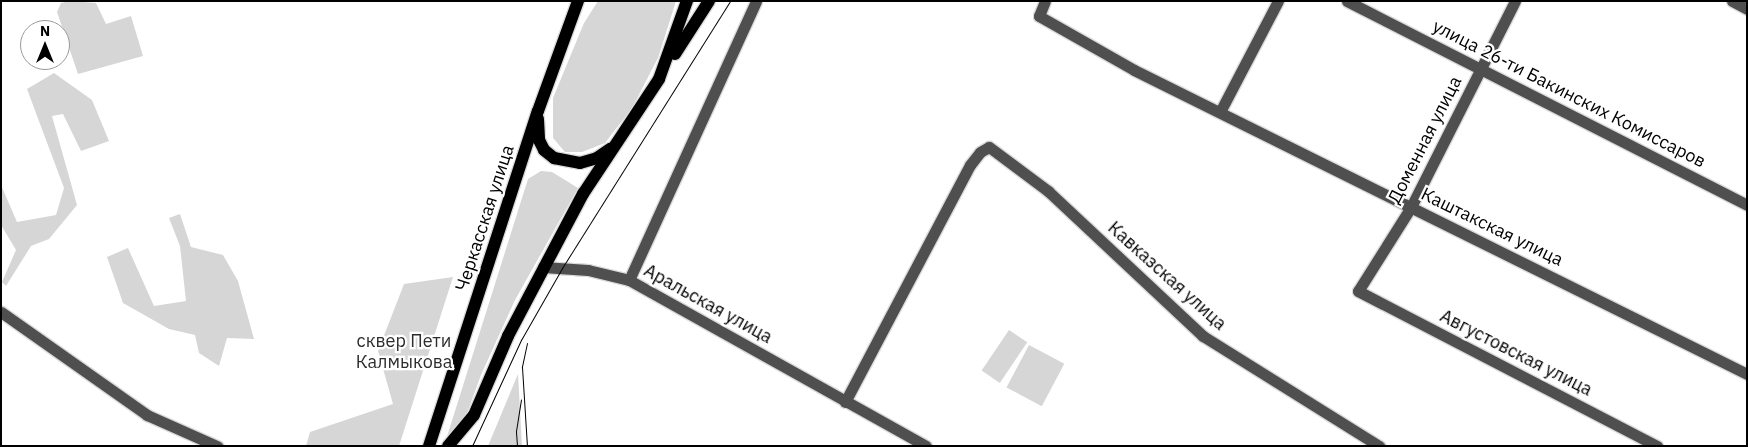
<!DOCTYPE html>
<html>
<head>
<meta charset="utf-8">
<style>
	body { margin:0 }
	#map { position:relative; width:1748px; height:447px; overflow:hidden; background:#fff; font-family:"IBM Plex Sans",sans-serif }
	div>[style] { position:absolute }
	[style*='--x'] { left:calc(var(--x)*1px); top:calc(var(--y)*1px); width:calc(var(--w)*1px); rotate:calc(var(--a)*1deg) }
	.green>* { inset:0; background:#d6d6d6; transform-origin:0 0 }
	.roads { filter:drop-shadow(1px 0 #dbdbdb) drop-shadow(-1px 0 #dbdbdb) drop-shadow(0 1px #dbdbdb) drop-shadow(0 -1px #dbdbdb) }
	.minor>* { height:11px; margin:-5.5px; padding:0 5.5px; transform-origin:5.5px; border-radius:5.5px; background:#4f4f4f }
	.major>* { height:12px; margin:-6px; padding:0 6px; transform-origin:6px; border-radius:6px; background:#000 }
	.tram>* { height:1px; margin:-0.5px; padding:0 0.5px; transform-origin:0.5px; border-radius:0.5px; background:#000 }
	span { translate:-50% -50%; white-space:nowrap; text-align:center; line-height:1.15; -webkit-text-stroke:4.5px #fff; paint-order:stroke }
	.street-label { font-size:18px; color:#000 }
	.park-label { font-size:18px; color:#2d2d2d }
	.frame { position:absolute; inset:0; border:2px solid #000; pointer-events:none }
	.north { position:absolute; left:20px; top:20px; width:50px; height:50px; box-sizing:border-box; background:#fff; border:1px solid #999; border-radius:50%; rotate:0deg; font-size:14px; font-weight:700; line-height:20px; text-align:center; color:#000 }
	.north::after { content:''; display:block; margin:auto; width:18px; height:22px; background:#000; clip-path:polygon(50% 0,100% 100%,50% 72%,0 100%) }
</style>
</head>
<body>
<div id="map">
	<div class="green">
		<i style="clip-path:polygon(70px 1px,96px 3px,106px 24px,131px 16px,143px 56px,78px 74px,57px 12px,61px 3px)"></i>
		<i style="clip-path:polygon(598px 1px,676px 1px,658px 58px,632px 108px,605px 143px,582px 152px,565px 152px,553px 138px,553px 98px,584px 23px)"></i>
		<i style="clip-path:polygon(54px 73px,92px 100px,109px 141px,81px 151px,63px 114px,52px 116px,77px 205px,49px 239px,31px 246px,6px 286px,2px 282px,16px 250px,1px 225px,1px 185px,17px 222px,56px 215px,64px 188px,27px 89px)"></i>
		<i style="clip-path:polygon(541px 171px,552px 172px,578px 188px,515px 300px,481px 375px,455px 446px,444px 446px,528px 179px)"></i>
		<i style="clip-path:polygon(180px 214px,191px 247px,223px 255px,238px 281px,254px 339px,227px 338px,219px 366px,199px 353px,195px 335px,169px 329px,123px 303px,107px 257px,128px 248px,154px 306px,186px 301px,180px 246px,169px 218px)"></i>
		<i style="clip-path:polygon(453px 277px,399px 446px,306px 446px,310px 432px,393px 404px,378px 351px,404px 284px)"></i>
		<i style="left:1009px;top:330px;width:22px;height:49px;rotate:34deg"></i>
		<i style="left:1029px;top:345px;width:40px;height:48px;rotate:28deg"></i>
		<i style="clip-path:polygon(518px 374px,522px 446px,488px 446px)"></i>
	</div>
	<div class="roads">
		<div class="minor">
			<i style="--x:1045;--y:1;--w:16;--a:112"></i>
			<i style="--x:1039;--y:16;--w:109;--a:29.6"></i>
			<i style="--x:1134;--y:70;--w:684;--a:26.38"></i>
			<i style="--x:1347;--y:1;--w:449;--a:27"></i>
			<i style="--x:1515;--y:1;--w:231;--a:116.8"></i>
			<i style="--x:1411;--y:207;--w:99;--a:122.2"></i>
			<i style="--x:1358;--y:291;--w:337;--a:27.4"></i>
			<i style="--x:1732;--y:1;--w:17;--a:28"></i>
			<i style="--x:1221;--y:110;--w:123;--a:-62.4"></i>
			<i style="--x:543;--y:267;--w:45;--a:3.8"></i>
			<i style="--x:588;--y:270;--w:42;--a:13.7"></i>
			<i style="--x:629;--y:280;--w:340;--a:29.2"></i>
			<i style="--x:629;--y:280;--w:307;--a:-65.5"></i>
			<i style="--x:1;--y:312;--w:179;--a:35.2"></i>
			<i style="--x:147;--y:415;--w:77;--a:23.9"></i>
			<i style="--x:845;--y:402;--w:268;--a:-62.2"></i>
			<i style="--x:970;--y:165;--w:16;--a:-52"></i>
			<i style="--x:980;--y:152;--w:10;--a:-29"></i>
			<i style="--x:989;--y:147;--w:74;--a:36.7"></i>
			<i style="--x:1048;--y:191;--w:212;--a:43.1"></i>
			<i style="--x:1203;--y:336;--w:208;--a:32"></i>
		</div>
		<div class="major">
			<i style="--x:675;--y:54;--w:63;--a:-57.3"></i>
			<i style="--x:538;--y:119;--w:21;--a:87"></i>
			<i style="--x:539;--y:140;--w:11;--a:63"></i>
			<i style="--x:544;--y:150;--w:13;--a:39"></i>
			<i style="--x:554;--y:158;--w:26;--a:11"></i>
			<i style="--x:580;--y:163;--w:18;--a:-16"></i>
			<i style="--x:597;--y:158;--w:16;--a:-35"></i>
			<i style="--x:429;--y:446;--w:352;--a:-72"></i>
			<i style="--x:538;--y:111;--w:117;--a:-70"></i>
			<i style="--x:448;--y:446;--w:40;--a:-50"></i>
			<i style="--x:474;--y:415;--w:86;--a:-66.7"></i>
			<i style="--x:508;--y:336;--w:161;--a:-62.2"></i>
			<i style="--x:583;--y:194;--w:138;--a:-56.5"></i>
			<i style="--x:659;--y:79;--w:83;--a:-70.3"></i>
		</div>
	</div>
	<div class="tram">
		<i style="--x:527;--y:343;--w:25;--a:102"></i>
		<i style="--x:522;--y:367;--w:79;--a:86.4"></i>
		<i style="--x:472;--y:446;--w:117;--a:-65.2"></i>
		<i style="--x:521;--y:340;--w:83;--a:-60.3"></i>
		<i style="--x:562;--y:268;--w:315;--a:-57.8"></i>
		<i style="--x:517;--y:446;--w:15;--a:-94"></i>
		<i style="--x:516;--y:431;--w:32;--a:-81"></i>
	</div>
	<div class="street-label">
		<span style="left:1569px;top:94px;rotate:27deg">улица 26-ти Бакинских Комиссаров</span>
		<span style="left:1425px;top:140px;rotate:-63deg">Доменная улица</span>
		<span style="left:485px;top:218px;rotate:-72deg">Черкасская улица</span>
		<span style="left:1492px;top:227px;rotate:26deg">Каштакская улица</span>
		<span style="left:1167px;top:276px;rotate:42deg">Кавказская улица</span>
		<span style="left:708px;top:304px;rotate:29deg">Аральская улица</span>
		<span style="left:1516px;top:353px;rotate:27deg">Августовская улица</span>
	</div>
	<div class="park-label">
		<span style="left:404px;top:352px">сквер Пети<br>Калмыкова</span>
	</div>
	<div class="frame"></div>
	<div class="north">N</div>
</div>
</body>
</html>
